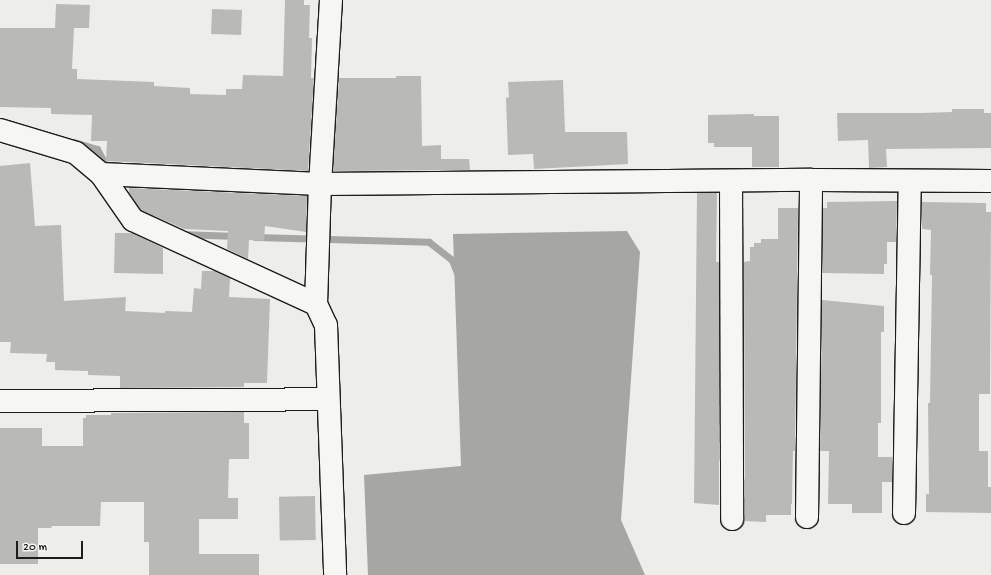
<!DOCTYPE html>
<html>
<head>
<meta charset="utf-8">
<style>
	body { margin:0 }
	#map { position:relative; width:991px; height:575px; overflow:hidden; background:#edede9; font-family:"Gochi Hand",sans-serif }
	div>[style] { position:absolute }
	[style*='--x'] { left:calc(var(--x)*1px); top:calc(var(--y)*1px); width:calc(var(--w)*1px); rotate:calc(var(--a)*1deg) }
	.water>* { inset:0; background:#a6a6a3 }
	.stream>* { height:7px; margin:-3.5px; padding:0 3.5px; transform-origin:3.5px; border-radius:3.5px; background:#a6a6a3 }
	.building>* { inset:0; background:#b9b9b6; transform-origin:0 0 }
	.roads { filter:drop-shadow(1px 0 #1c1c1c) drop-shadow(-1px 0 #1c1c1c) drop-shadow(0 1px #1c1c1c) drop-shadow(0 -1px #1c1c1c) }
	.minor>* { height:22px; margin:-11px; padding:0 11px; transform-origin:11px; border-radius:11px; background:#f6f6f2 }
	span { translate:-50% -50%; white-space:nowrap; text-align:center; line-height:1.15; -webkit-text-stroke:3px #f6f6f2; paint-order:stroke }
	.scale { position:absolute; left:16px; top:541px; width:67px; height:18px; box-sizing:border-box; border:2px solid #1c1c1c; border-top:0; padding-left:5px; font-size:12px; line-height:14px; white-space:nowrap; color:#1c1c1c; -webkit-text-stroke:3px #f6f6f2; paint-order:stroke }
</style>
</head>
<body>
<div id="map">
	<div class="water">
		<i style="clip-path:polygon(627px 231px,640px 252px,621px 520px,645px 575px,368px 575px,364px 475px,461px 466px,453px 234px)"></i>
	</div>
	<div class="stream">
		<i style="--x:74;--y:142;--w:24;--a:17"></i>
		<i style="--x:97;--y:149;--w:24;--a:62"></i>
		<i style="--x:131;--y:202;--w:28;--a:38"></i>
		<i style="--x:181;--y:234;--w:55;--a:2.1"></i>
		<i style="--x:255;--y:237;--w:174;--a:1.6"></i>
		<i style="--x:429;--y:242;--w:29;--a:38"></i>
		<i style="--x:452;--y:260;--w:14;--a:69"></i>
	</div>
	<div class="building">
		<i style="clip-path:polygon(285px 0,304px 0,304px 5px,310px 5px,309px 38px,312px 38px,311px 78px,314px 78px,308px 171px,106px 161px,107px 141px,91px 141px,92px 115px,51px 114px,51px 108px,0 107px,0 28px,55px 28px,56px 4px,90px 5px,89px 28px,74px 28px,72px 69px,77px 69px,77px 79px,154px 82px,154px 86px,190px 88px,190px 94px,226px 95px,226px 89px,242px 89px,243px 75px,283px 76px)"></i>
		<i style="left:212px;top:9px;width:30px;height:25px;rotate:2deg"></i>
		<i style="clip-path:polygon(396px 76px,421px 76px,422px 146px,441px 145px,441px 159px,469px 159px,470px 170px,333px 171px,339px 78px,396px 78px)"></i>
		<i style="clip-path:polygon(563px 80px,565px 132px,627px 132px,628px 164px,534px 169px,533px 154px,508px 155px,506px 98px,509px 97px,508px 82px)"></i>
		<i style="clip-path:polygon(952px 109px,984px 109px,984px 113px,991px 113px,991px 148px,886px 149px,887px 167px,869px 168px,868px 140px,838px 141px,837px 113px,921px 113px,952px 112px)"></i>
		<i style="clip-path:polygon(754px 114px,754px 116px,779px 116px,779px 167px,752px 167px,752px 147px,714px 147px,714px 143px,708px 143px,708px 115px)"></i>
		<i style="clip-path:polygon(30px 163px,35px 226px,61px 225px,64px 301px,126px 297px,125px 311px,165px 313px,165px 311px,192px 312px,194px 288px,201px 289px,202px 271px,215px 271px,230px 278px,229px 297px,270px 299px,267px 383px,244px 383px,244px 387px,120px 388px,120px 376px,88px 375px,88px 371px,55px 370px,55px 362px,46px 362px,47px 354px,10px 353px,11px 342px,0 342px,0 166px)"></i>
		<i style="clip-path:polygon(129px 188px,307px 196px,306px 232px,265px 226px,264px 241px,249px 240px,248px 259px,227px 249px,228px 231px,184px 229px,141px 210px,129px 193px)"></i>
		<i style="clip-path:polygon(697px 193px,717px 193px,716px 262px,719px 262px,719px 505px,694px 503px)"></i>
		<i style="clip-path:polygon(897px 201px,896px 242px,887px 242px,887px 264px,884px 264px,884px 274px,822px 273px,823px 208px,827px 208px,827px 202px)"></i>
		<i style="clip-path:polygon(922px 202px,986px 203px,986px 212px,991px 212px,990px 394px,979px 394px,979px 451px,988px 451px,988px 487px,991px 487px,991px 513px,926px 512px,926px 494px,929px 494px,928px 403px,930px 403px,932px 275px,930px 275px,931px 230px,922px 229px)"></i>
		<i style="clip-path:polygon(778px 208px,798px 208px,795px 451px,793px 451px,792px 504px,791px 504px,791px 515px,766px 515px,766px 522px,745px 521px,744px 262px,750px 261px,750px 247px,754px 247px,754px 243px,761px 243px,761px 239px,778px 239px)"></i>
		<i style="clip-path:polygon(115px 233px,132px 233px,163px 248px,163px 274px,114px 273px)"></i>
		<i style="clip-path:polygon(822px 300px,884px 306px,884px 332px,881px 332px,881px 423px,878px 423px,878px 457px,892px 457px,892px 482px,882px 482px,882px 513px,852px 513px,852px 504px,828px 504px,829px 451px,820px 451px)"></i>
		<i style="clip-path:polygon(244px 412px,244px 423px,249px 423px,249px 459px,229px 459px,228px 498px,238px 498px,238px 519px,199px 519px,199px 554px,259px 554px,259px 575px,149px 575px,149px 542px,144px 542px,144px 502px,101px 502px,100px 526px,52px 526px,51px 528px,38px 528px,38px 564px,0 564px,0 428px,42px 428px,42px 446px,83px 446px,83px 418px,86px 418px,86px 415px,111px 415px,111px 413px)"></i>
		<i style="left:315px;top:496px;width:44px;height:36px;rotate:89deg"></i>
	</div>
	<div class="roads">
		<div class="minor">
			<i style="--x:331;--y:0;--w:184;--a:93.4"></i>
			<i style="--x:320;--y:184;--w:120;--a:91.9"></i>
			<i style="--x:316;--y:304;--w:23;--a:65"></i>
			<i style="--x:326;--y:325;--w:250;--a:87.9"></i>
			<i style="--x:0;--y:130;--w:79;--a:16.8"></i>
			<i style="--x:76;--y:153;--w:33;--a:40"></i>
			<i style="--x:101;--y:174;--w:56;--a:55.2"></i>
			<i style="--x:133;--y:220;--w:201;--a:24.7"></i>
			<i style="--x:101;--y:174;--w:219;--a:2.6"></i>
			<i style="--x:320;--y:184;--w:491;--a:-0.5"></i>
			<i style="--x:811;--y:180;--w:180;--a:0.3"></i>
			<i style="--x:731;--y:181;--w:338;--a:89.8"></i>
			<i style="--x:0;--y:401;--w:328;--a:-0.3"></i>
			<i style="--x:904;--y:513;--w:332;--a:-89"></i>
			<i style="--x:807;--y:517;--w:337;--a:-89.3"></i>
		</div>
	</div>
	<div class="scale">20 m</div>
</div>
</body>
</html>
